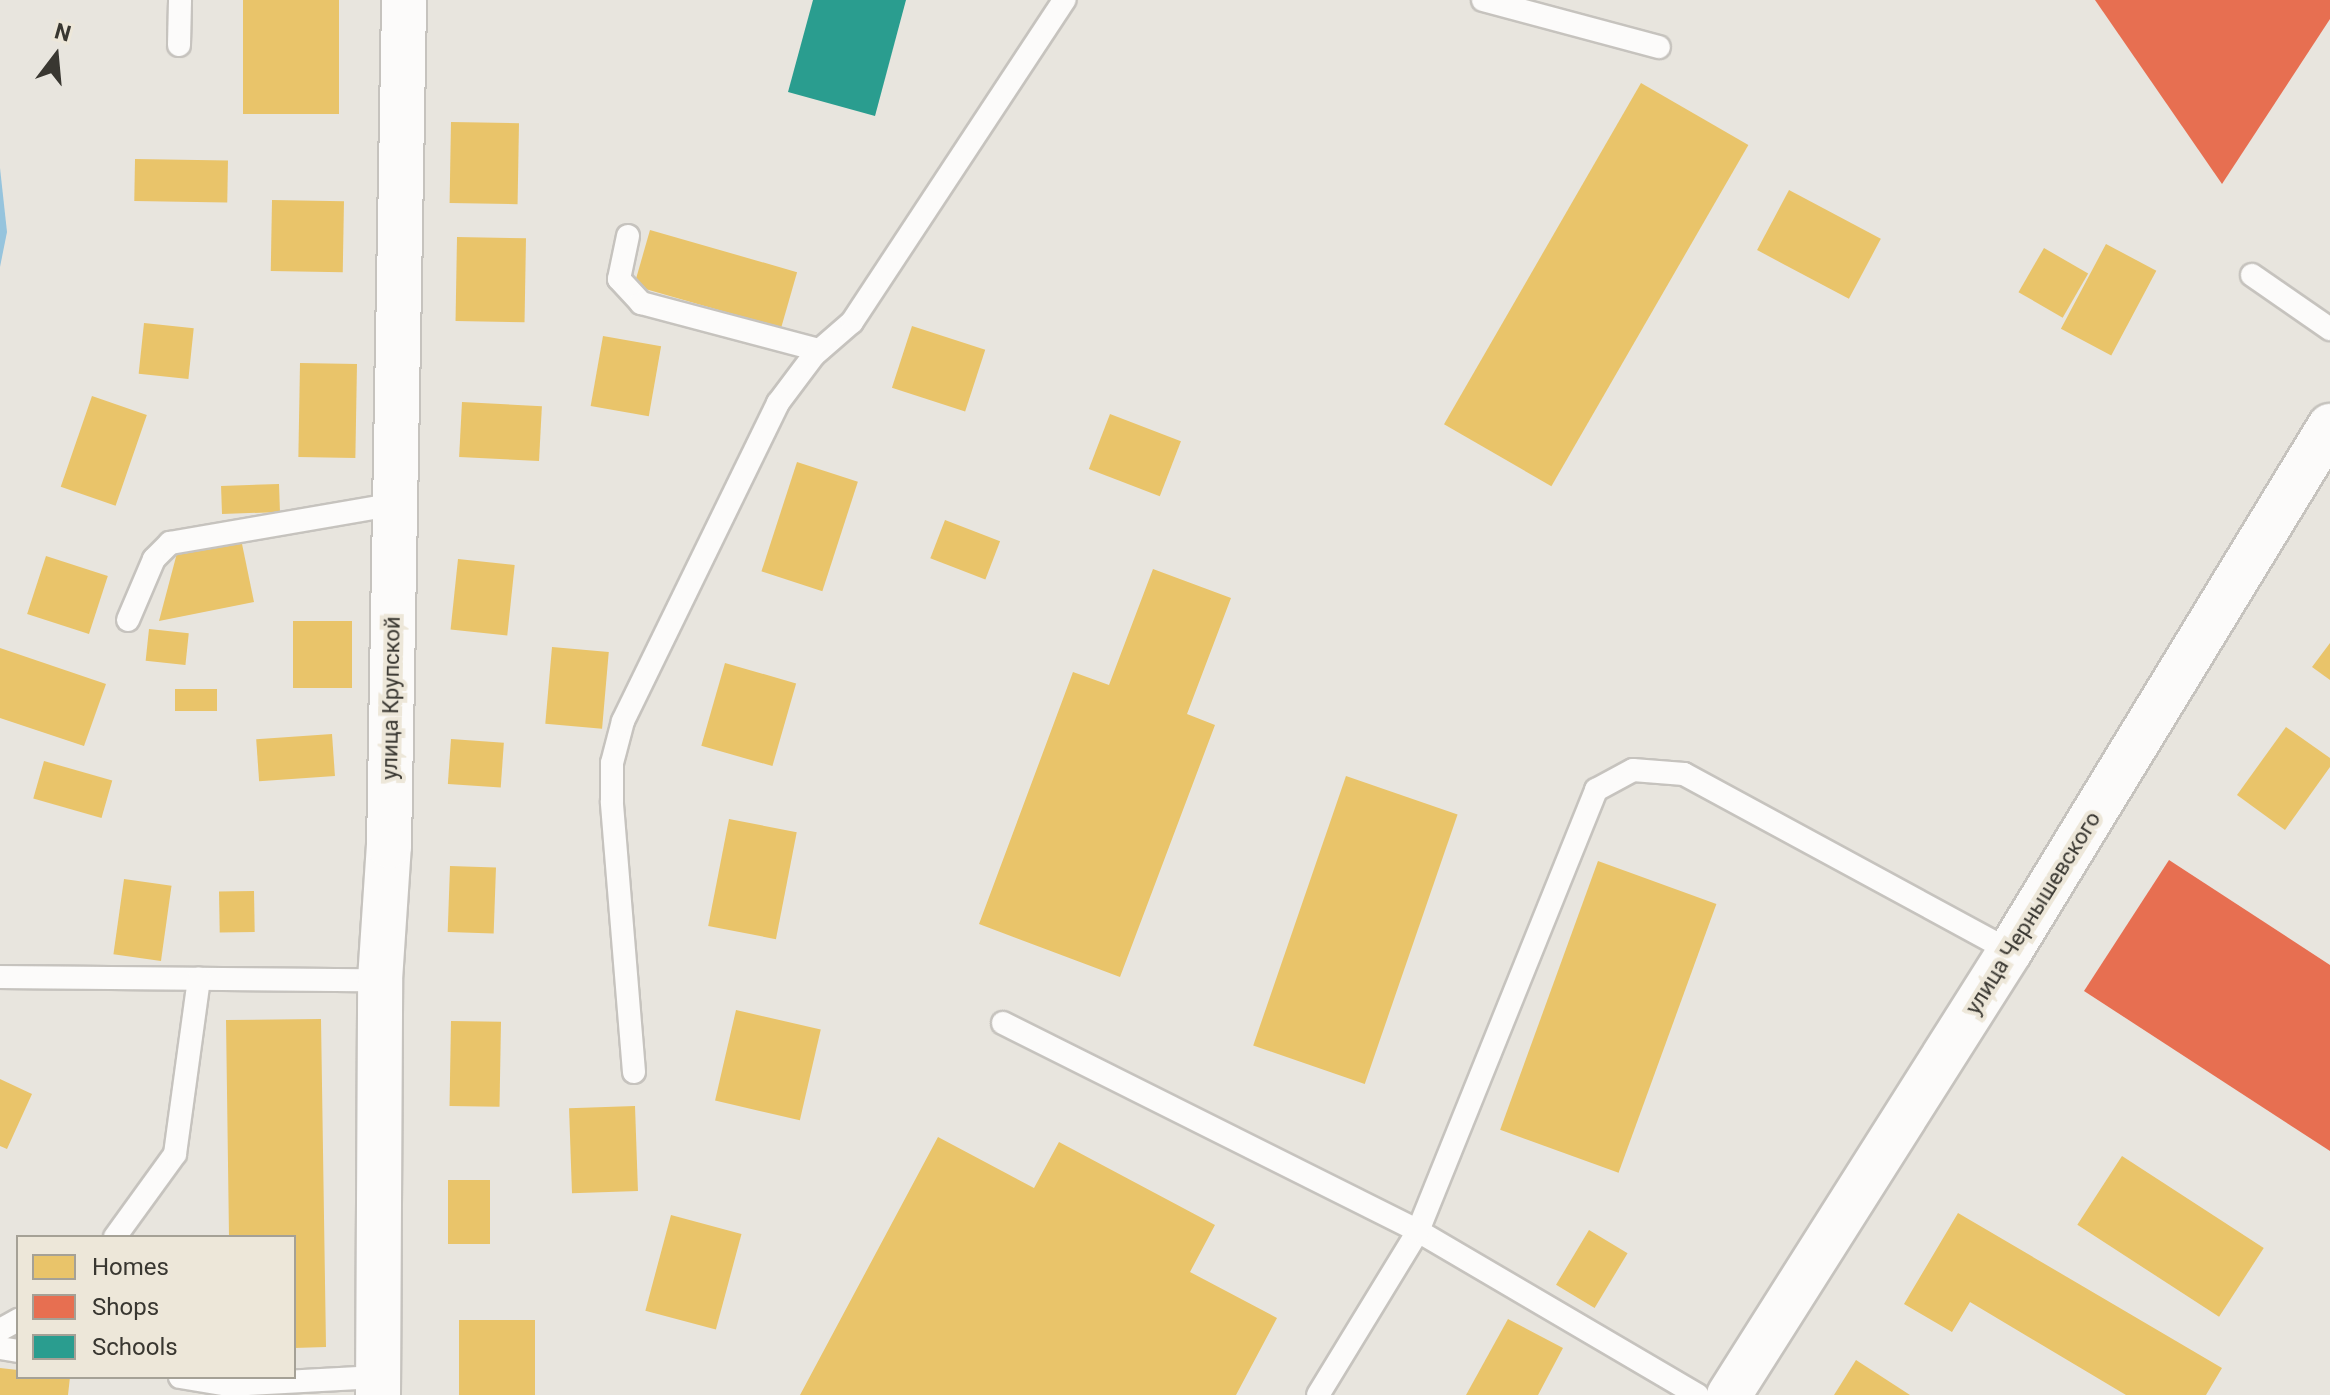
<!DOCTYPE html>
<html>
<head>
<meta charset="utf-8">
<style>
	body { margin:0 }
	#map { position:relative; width:2330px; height:1395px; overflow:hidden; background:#e8e5de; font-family:Roboto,sans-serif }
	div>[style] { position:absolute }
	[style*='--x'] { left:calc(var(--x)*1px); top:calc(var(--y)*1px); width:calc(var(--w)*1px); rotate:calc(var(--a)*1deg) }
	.water>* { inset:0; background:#96c4dd }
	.homes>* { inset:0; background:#e9c46a; transform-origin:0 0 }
	.shops>* { inset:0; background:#e76f51 }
	.schools>* { inset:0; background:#2a9d8f }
	.roads { filter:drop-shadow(2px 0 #c6c3be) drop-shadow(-2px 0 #c6c3be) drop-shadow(0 2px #c6c3be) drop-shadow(0 -2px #c6c3be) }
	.service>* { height:22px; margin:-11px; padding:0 11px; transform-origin:11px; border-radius:11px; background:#fcfbfa }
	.minor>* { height:44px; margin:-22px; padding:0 22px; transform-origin:22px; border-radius:22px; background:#fcfbfa }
	.secondary>* { height:44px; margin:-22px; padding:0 22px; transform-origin:22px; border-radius:22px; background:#fcfbfa }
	span { translate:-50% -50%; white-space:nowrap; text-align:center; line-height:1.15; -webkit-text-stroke:8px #ede7d9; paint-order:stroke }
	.street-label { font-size:22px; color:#393731 }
	.legend { position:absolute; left:16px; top:1235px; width:280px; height:144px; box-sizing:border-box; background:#ede7d9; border:2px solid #a5a196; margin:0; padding:10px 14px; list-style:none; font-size:24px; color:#393731 }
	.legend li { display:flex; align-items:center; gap:16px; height:40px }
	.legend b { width:40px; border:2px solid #a5a196 }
	.north { position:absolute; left:16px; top:16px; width:80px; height:80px; -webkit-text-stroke:6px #ede7d9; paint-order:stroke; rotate:16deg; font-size:22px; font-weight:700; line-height:32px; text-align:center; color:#393731 }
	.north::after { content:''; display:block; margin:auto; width:28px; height:36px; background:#393731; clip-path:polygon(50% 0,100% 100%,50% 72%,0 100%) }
</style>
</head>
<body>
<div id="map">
	<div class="water">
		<i style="clip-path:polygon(0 168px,7px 232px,0 267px)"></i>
	</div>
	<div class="homes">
		<i style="left:243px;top:0;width:96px;height:114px"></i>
		<i style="left:1641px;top:83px;width:124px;height:394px;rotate:30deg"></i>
		<i style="left:451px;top:122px;width:68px;height:81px;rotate:1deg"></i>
		<i style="left:135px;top:159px;width:93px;height:42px;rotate:1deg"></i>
		<i style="left:1789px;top:190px;width:104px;height:68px;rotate:28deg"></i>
		<i style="left:272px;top:200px;width:72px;height:71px;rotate:1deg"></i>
		<i style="left:650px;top:230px;width:153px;height:58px;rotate:16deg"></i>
		<i style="left:457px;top:237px;width:69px;height:84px;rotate:1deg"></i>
		<i style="left:2106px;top:244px;width:57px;height:96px;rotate:28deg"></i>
		<i style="left:2044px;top:248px;width:51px;height:51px;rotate:30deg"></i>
		<i style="left:144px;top:323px;width:50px;height:51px;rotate:6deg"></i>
		<i style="left:912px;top:326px;width:77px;height:65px;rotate:18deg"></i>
		<i style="left:603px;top:336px;width:59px;height:71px;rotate:10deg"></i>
		<i style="left:300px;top:363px;width:57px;height:94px;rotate:1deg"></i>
		<i style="left:92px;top:396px;width:58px;height:96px;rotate:19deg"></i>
		<i style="left:462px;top:402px;width:80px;height:55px;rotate:3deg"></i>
		<i style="left:1110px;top:414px;width:76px;height:59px;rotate:21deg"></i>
		<i style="left:797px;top:462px;width:64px;height:115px;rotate:18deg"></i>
		<i style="left:279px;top:484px;width:28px;height:58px;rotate:88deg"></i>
		<i style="left:945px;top:520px;width:59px;height:41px;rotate:21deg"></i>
		<i style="clip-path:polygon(241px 539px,254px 602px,159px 621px,177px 553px)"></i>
		<i style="left:46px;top:556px;width:65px;height:61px;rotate:18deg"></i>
		<i style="left:458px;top:559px;width:57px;height:71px;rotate:6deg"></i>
		<i style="clip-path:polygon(1153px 569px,1231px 598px,1187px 714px,1215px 725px,1120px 977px,979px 924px,1073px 672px,1109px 685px)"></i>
		<i style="left:293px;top:621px;width:59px;height:67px"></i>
		<i style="left:149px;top:629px;width:40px;height:32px;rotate:6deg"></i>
		<i style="clip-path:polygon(2330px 643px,2330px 680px,2312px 667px)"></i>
		<i style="left:552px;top:647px;width:57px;height:77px;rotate:5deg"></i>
		<i style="clip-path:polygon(0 648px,106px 684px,84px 746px,0 718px)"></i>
		<i style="left:725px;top:663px;width:74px;height:86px;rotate:16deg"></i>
		<i style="left:175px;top:689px;width:42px;height:22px"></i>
		<i style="clip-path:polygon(2286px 727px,2330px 758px,2330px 767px,2285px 830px,2237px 795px)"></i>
		<i style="left:332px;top:734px;width:42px;height:76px;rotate:86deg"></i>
		<i style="left:451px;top:739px;width:53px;height:45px;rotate:4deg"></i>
		<i style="left:44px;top:761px;width:71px;height:39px;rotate:16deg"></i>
		<i style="left:1346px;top:776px;width:118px;height:285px;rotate:19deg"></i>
		<i style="left:729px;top:819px;width:69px;height:109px;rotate:11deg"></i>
		<i style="left:1598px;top:861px;width:126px;height:286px;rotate:20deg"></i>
		<i style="left:450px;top:866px;width:46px;height:66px;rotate:2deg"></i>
		<i style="left:124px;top:879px;width:48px;height:76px;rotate:8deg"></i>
		<i style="left:254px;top:891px;width:41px;height:35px;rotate:89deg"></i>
		<i style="left:736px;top:1010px;width:87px;height:93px;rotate:13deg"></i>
		<i style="clip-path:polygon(321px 1019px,326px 1347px,294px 1348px,294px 1237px,229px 1237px,226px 1020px)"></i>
		<i style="left:451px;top:1021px;width:50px;height:85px;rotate:1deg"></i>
		<i style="clip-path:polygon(0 1079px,32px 1094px,7px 1149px,0 1146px)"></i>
		<i style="left:635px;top:1106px;width:85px;height:66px;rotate:88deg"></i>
		<i style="clip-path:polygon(938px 1137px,1034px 1188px,1059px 1142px,1215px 1225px,1190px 1272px,1277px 1318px,1236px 1395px,800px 1395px)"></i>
		<i style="left:2122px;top:1156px;width:169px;height:82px;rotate:33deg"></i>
		<i style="left:448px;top:1180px;width:42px;height:64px"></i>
		<i style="clip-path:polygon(1958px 1213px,2222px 1368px,2206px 1395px,2126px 1395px,1970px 1302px,1952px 1332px,1904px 1304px)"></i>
		<i style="left:671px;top:1215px;width:73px;height:99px;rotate:15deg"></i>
		<i style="left:1589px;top:1230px;width:45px;height:64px;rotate:31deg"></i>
		<i style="clip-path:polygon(1508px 1319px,1563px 1348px,1538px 1395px,1466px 1395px)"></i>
		<i style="left:459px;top:1320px;width:76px;height:75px"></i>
		<i style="clip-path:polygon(1856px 1360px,1910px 1395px,1834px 1395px)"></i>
		<i style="clip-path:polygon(0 1368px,18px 1370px,18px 1377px,70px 1377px,68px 1395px,0 1395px)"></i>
	</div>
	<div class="shops">
		<i style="clip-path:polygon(2095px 0,2330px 0,2330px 19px,2222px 184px)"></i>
		<i style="clip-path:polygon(2169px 860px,2330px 965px,2330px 1151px,2084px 991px)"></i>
	</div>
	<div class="schools">
		<i style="clip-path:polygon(813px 0,906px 0,875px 116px,788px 92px)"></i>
	</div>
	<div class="roads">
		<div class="service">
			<i style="--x:1483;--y:0;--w:182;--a:15"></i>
			<i style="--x:179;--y:45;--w:45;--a:-88.7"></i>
			<i style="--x:628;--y:236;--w:44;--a:101.8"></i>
			<i style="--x:619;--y:279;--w:33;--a:47"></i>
			<i style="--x:641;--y:303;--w:184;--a:14.8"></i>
			<i style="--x:2252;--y:275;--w:95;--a:34.7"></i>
			<i style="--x:128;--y:620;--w:66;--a:-66.9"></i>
			<i style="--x:154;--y:559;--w:23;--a:-45"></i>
			<i style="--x:170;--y:543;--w:228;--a:-9.8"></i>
			<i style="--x:0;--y:977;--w:380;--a:0.5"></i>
			<i style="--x:1003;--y:1023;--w:464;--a:26.6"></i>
			<i style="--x:1418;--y:1231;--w:324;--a:30.4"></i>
			<i style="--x:634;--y:1072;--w:271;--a:-94.7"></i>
			<i style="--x:612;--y:802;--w:39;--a:-90"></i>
			<i style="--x:612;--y:763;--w:43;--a:-75.3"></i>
			<i style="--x:623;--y:721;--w:354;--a:-64"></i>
			<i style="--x:778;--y:403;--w:60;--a:-53.1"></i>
			<i style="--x:814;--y:355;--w:50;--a:-41"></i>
			<i style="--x:852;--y:322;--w:386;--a:-56.6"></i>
			<i style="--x:115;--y:1237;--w:102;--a:-54.1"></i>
			<i style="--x:175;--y:1154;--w:177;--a:-82.2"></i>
			<i style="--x:0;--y:1330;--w:21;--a:-29"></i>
			<i style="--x:0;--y:1348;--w:18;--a:9"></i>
			<i style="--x:180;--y:1377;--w:50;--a:9.3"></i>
			<i style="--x:229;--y:1385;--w:148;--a:-3.1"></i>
			<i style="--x:1318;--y:1395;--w:192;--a:-58.6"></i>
			<i style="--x:1418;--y:1231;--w:476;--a:-68"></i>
			<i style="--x:1596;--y:790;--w:42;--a:-28.4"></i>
			<i style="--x:1633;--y:770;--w:51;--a:4.5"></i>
			<i style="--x:1684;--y:774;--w:371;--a:28.5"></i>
		</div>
		<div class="minor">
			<i style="--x:378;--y:1395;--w:415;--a:-89.7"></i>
			<i style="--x:380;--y:980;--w:134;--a:-86.2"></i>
			<i style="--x:389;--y:846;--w:846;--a:-88.98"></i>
		</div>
		<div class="secondary">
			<i style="--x:1729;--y:1395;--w:525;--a:-57.67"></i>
			<i style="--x:2010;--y:951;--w:615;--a:-58.64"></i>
		</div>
	</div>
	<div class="street-label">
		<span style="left:391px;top:698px;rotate:-89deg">улица Крупской</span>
		<span style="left:2033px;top:913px;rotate:-58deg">улица Чернышевского</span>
	</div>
	<ul class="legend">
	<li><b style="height:22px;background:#e9c46a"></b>Homes</li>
	<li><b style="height:22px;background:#e76f51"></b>Shops</li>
	<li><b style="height:22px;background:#2a9d8f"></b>Schools</li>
	</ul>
	<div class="north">N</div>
</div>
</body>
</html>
